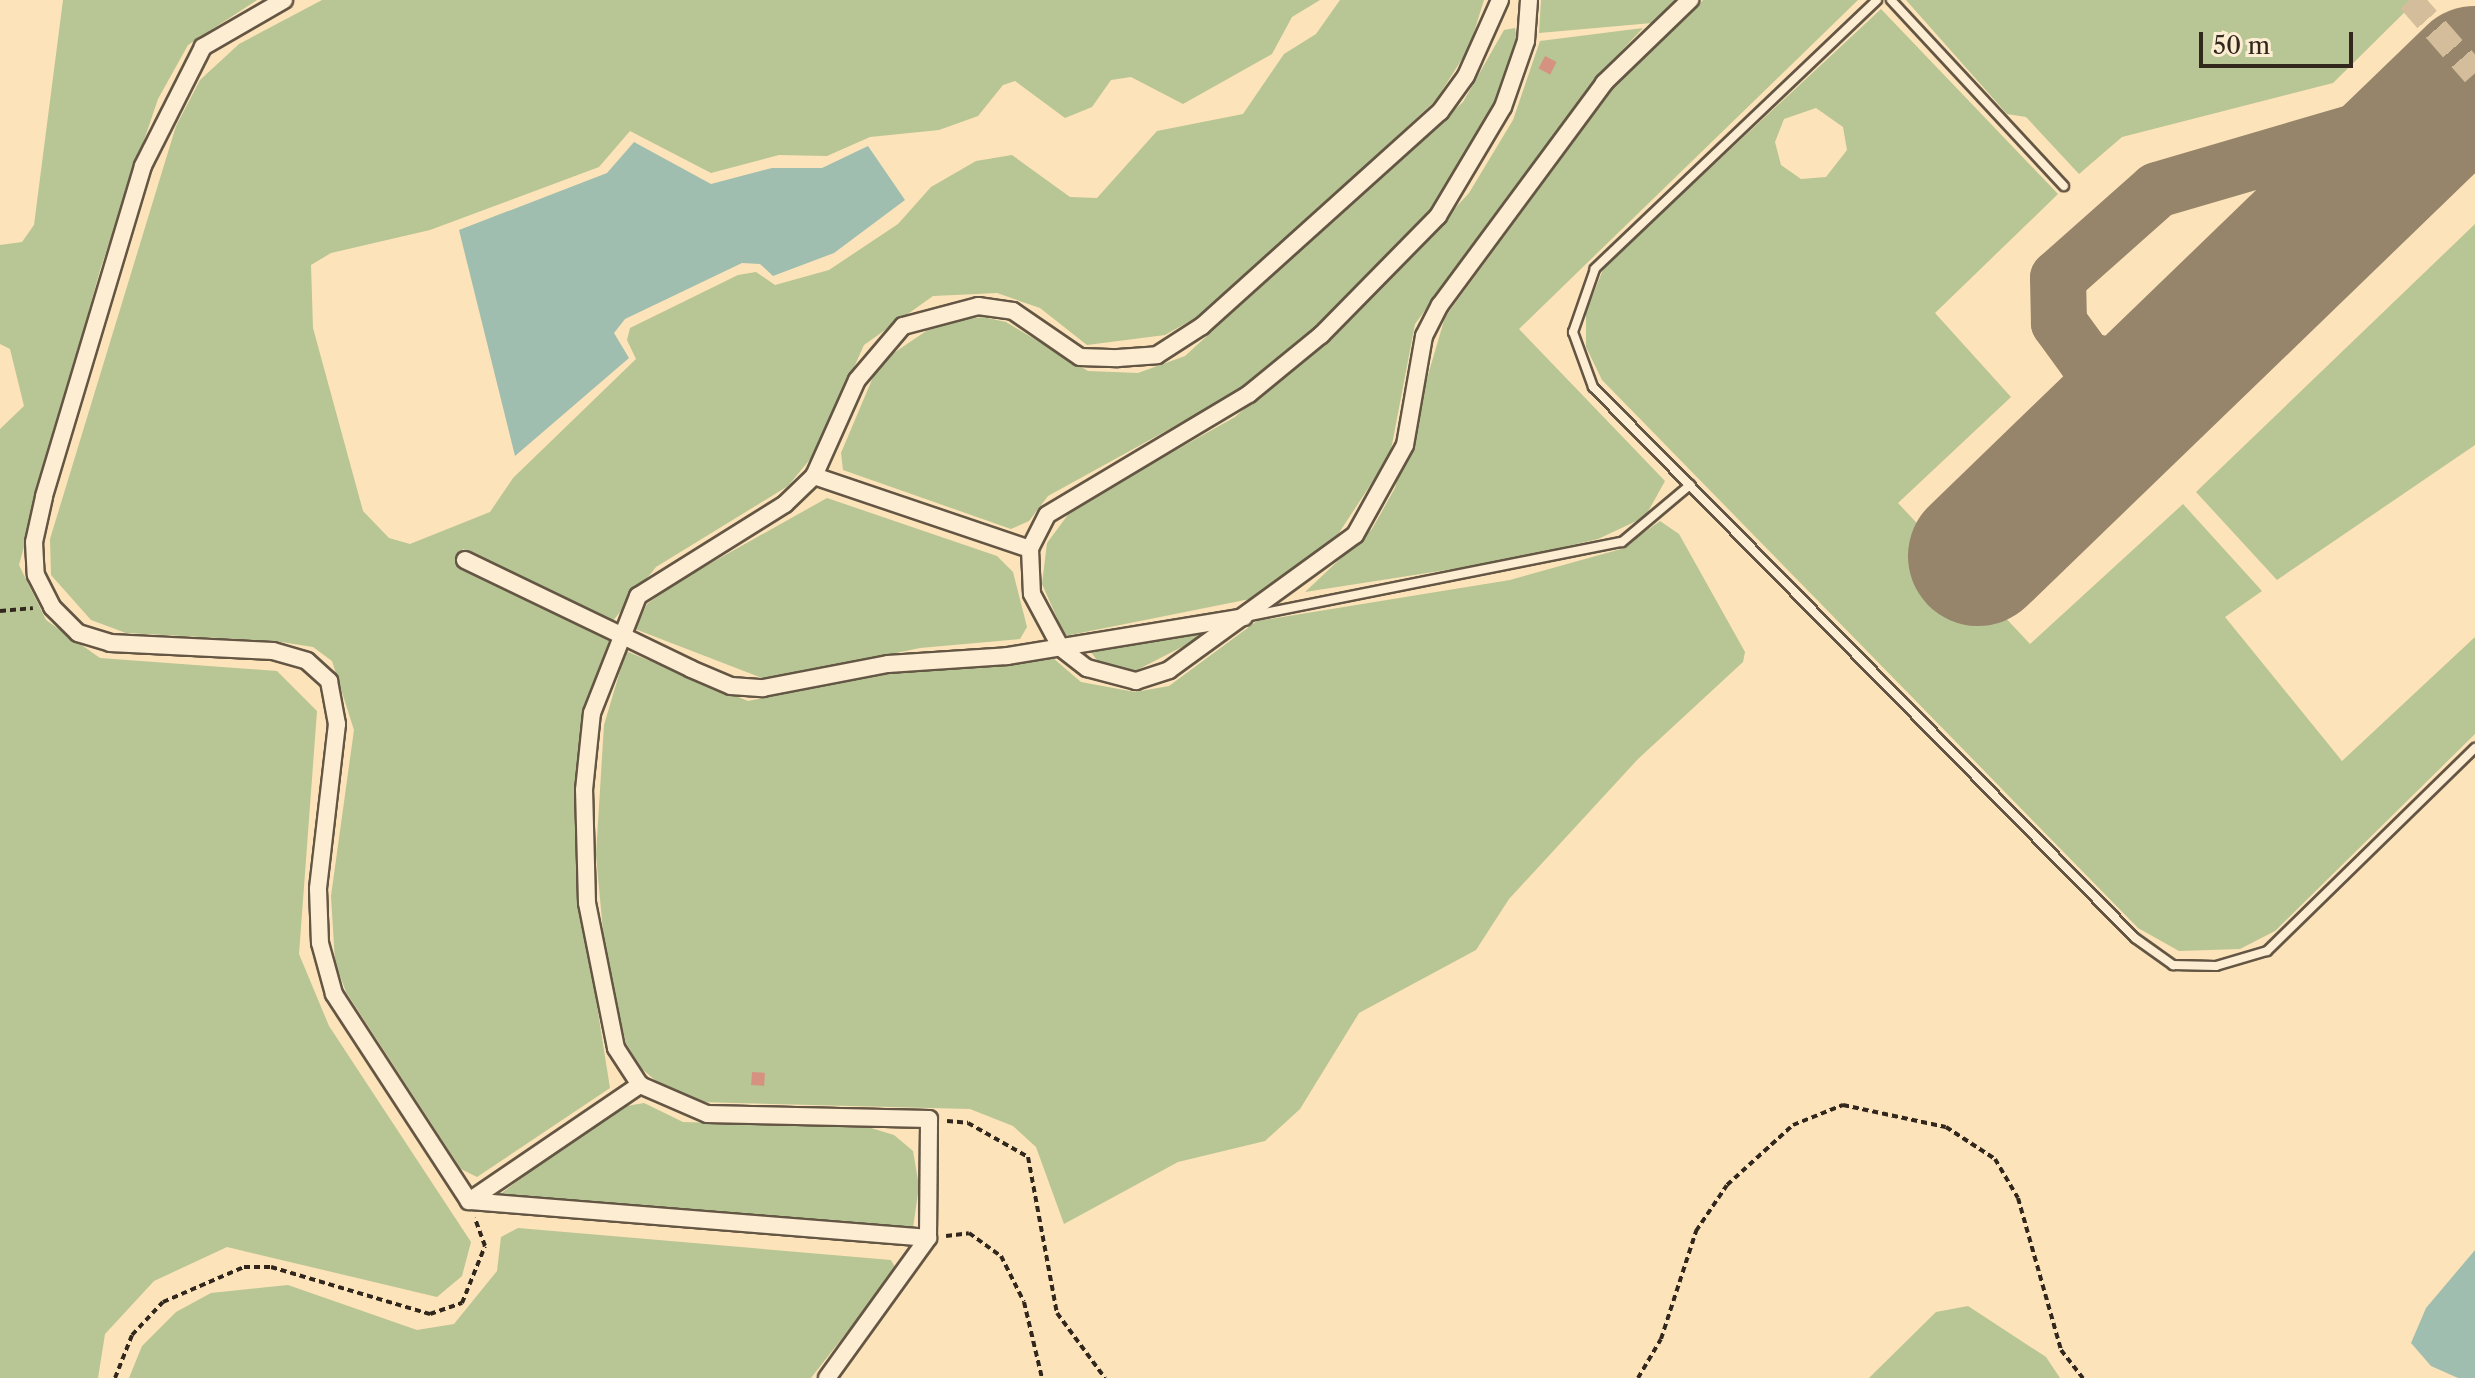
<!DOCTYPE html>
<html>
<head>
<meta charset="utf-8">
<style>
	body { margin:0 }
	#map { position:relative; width:2475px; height:1378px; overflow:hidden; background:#fce3b9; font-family:"Libre Caslon Text",serif }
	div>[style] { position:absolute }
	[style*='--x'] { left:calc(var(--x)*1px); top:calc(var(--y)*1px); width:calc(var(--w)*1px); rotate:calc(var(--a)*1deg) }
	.green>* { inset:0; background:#b8c594 }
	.water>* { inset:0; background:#9fbeaf }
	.taxiway>* { height:56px; margin:-28px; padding:0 28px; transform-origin:28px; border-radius:28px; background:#96856b }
	.runway>* { height:140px; margin:-70px; padding:0 70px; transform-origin:70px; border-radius:70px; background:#96856b }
	.building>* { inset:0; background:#d69281; transform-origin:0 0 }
	.primary-tunnel>* { height:26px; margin-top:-13px; transform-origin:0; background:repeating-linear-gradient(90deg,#d3bd9a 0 26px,transparent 0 39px) }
	.path>* { height:4px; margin-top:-2px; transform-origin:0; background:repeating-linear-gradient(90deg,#31271d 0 6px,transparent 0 10px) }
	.roads { filter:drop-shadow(2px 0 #645644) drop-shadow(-2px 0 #645644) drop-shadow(0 2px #645644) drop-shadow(0 -2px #645644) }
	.service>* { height:8px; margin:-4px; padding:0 4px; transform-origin:4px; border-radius:4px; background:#fdedd2 }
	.minor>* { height:16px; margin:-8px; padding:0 8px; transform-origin:8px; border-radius:8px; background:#fdedd2 }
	span { translate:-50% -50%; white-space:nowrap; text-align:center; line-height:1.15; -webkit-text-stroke:7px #fdedd2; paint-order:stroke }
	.scale { position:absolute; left:2199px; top:32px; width:154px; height:36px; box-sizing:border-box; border:4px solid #31271d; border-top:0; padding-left:10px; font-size:24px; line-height:28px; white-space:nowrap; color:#31271d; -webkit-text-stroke:6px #fdedd2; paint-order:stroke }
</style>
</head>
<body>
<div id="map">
	<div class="green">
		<i style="clip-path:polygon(63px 0,257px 0,188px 45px,158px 99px,100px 270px,19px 565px,46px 620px,100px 658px,277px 671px,317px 711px,299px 954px,329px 1026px,471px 1242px,462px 1276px,437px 1297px,227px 1247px,154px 1281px,105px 1334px,98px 1378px,0 1378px,0 429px,24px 406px,10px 349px,0 344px,0 245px,22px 242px,34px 225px)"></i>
		<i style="clip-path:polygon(322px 0,1320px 0,1292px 17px,1272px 54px,1183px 104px,1131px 77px,1111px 80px,1092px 107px,1065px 118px,1015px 81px,1003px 85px,978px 116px,939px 130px,870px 137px,827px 156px,779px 155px,711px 173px,630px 131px,599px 167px,430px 230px,331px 253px,311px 265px,313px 328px,363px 511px,389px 538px,410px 544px,490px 512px,513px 478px,636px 359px,627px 340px,630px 328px,738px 275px,756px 272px,775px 285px,829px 270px,898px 224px,931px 187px,976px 161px,1012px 155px,1070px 197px,1097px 198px,1157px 131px,1243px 114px,1284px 54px,1316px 34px,1340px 0,1484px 0,1469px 48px,1436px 100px,1206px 312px,1165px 335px,1087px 345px,1040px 308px,997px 293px,933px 296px,864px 345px,816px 452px,788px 486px,656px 567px,612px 622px,463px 549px,455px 565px,609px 641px,587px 703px,576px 796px,580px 899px,610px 1088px,477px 1177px,461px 1169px,346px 992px,335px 962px,331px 896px,354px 730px,332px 661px,313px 647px,275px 641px,126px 633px,91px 620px,51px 575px,50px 539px,176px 126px,200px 80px,239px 44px)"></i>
		<i style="clip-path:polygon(1541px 0,1675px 0,1652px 23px,1539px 33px)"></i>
		<i style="clip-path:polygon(1703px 0,1858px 0,1519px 329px,1665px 481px,1645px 517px,1598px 539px,1504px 561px,1305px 592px,1372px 529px,1395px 488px,1445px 317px,1611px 91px)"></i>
		<i style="clip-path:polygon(1906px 0,2417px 0,2333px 83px,2122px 137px,2079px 174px,2026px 117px,2007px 114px)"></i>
		<i style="clip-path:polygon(evenodd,1881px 9px,2058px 194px,1935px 313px,2011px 397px,1898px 503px,2030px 644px,2183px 504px,2262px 591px,2225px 617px,2342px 761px,2475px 637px,2475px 734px,2275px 931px,2240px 949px,2179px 951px,2138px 928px,1602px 380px,1586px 347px,1586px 312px,1604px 267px,1881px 9px,1816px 108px,1843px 127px,1847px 150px,1826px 177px,1801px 179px,1781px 165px,1775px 142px,1784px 119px,1816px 108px)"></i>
		<i style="clip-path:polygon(1515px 28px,1518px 45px,1494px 110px,1439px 200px,1320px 323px,1233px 394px,1048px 496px,1029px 521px,1011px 529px,843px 470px,841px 453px,879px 363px,938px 323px,983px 317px,1006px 322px,1088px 371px,1138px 373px,1185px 356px,1463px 102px,1504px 30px)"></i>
		<i style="clip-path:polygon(1643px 28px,1597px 77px,1415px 324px,1390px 455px,1331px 545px,1255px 598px,1065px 636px,1042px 584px,1047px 543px,1073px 508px,1235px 417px,1378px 292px,1469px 193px,1513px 120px,1540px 41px)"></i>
		<i style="clip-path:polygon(2475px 224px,2475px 445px,2277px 580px,2196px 492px)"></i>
		<i style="clip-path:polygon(827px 498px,997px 556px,1013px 572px,1027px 627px,1020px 639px,920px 648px,767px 680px,635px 629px,647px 604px,679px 581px)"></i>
		<i style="clip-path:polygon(1660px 521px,1679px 534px,1745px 652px,1743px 662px,1638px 759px,1509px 899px,1476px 950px,1359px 1013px,1300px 1109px,1265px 1141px,1178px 1162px,1064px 1224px,1036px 1147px,1013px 1126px,970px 1109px,699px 1102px,669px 1092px,642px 1069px,626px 1043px,606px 964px,596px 855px,604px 725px,626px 651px,748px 701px,906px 669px,1053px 658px,1081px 682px,1135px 692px,1169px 686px,1257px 621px,1510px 580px,1621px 549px)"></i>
		<i style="clip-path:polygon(1213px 631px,1135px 671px,1099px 663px,1091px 652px)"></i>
		<i style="clip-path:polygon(644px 1103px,683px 1122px,871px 1128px,894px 1135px,913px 1151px,919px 1186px,913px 1228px,499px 1195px,615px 1108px)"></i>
		<i style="clip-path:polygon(518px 1228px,891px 1260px,896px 1269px,811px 1378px,129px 1378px,142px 1346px,176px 1312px,211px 1293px,288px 1285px,417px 1330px,454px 1324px,497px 1271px,501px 1237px)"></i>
		<i style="clip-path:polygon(1968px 1306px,2046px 1357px,2060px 1378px,1869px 1378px,1936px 1312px)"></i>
	</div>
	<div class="water">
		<i style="clip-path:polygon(634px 142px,711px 184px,772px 168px,822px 168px,868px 146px,905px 200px,834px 253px,773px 276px,760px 264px,742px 263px,625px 319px,614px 333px,629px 358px,515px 456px,459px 230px,607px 173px)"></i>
		<i style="clip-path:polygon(2475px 1250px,2475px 1378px,2458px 1378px,2431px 1366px,2411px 1343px,2426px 1308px)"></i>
	</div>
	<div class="taxiway">
		<i style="--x:2180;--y:361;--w:47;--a:167.7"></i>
		<i style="--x:2134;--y:371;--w:49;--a:-167.1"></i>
		<i style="--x:2086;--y:360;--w:46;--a:-126.1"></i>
		<i style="--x:2059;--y:323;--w:45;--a:-91.3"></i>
		<i style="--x:2058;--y:278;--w:132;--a:-41.6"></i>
		<i style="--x:2157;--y:190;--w:299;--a:-16.3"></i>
	</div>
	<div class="runway">
		<i style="--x:1978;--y:556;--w:691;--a:-44"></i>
	</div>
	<div class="building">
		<i style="left:1545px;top:56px;width:13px;height:14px;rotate:27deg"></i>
		<i style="left:752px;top:1072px;width:13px;height:13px;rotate:4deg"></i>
	</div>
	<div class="primary-tunnel">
		<i style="--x:2410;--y:0;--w:98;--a:48.7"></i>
	</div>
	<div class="path">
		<i style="--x:0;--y:611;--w:33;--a:-5"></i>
		<i style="--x:947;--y:1121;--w:21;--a:5"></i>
		<i style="--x:968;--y:1123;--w:69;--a:29.5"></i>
		<i style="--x:1028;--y:1157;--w:159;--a:79.5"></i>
		<i style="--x:1057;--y:1313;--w:81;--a:53.6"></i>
		<i style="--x:946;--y:1236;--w:23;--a:-7"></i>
		<i style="--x:969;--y:1233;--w:39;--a:36"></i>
		<i style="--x:1001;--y:1256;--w:51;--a:63.4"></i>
		<i style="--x:1024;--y:1302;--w:78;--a:76.7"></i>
		<i style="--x:115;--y:1378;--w:46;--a:-68.4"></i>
		<i style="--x:132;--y:1335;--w:45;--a:-46.8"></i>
		<i style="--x:163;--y:1302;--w:88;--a:-23.4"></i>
		<i style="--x:244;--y:1267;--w:27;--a:0"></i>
		<i style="--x:271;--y:1267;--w:166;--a:16.5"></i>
		<i style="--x:430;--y:1314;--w:34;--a:-19"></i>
		<i style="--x:462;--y:1303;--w:61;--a:-68"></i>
		<i style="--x:485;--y:1246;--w:30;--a:-110"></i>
		<i style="--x:1638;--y:1378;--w:45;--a:-59.5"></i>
		<i style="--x:1661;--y:1339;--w:114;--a:-72"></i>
		<i style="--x:1696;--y:1231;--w:55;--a:-56"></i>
		<i style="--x:1727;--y:1185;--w:89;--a:-42.3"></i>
		<i style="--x:1793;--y:1125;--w:54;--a:-21.8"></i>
		<i style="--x:1843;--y:1105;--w:105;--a:12.1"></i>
		<i style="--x:1946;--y:1127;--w:59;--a:33.1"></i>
		<i style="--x:1995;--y:1159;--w:45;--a:59.5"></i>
		<i style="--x:2018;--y:1198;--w:158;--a:74.2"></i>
		<i style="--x:2061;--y:1350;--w:36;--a:52"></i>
	</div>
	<div class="roads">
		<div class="service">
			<i style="--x:1877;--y:0;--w:390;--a:136.4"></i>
			<i style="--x:1595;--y:269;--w:67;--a:109.2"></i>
			<i style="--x:1573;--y:332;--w:59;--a:70"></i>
			<i style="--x:1593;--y:387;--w:773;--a:45.47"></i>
			<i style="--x:2135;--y:938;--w:47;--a:35.4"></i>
			<i style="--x:2173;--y:965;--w:43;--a:1.3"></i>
			<i style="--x:2216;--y:966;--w:53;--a:-16.4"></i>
			<i style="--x:2267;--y:951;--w:291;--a:-44.3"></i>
			<i style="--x:1891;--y:0;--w:254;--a:47.1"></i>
			<i style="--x:1250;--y:616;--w:379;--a:-11.3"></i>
			<i style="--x:1622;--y:542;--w:89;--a:-40"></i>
		</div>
		<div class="minor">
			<i style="--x:284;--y:0;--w:94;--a:149.9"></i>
			<i style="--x:203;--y:47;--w:133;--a:116.8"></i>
			<i style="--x:143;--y:166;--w:345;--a:106.7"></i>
			<i style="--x:44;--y:497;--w:46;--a:102.5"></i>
			<i style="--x:34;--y:542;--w:33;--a:87"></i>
			<i style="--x:36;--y:575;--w:36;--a:63"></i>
			<i style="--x:52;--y:607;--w:37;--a:45"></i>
			<i style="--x:78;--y:633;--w:34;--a:17"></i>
			<i style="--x:110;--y:643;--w:163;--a:2.8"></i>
			<i style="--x:273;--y:651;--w:35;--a:16"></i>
			<i style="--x:307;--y:661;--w:30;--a:42"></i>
			<i style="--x:329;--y:681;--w:44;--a:79.5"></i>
			<i style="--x:337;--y:724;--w:166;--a:96.6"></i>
			<i style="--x:318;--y:889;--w:54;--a:87.9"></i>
			<i style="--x:320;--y:943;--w:53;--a:74.6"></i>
			<i style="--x:334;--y:994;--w:247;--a:56.9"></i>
			<i style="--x:1529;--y:0;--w:41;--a:94.2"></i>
			<i style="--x:1526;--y:41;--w:70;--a:109.2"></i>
			<i style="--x:1503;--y:107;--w:127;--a:120.8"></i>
			<i style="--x:1438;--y:216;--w:167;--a:134.5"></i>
			<i style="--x:1321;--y:335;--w:93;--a:140.7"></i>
			<i style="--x:1249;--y:394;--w:235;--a:149.1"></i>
			<i style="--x:1047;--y:515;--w:38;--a:117"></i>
			<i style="--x:1030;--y:549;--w:45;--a:87.5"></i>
			<i style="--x:1032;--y:594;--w:61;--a:61.8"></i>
			<i style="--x:1061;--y:648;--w:33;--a:38"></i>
			<i style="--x:1087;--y:668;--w:51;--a:14.9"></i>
			<i style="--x:1136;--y:681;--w:35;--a:-18"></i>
			<i style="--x:1169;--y:670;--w:230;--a:-36"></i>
			<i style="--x:1355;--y:535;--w:103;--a:-60.9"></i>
			<i style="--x:1405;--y:445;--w:111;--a:-80.1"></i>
			<i style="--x:1424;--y:336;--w:35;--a:-63"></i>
			<i style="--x:1440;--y:305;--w:276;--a:-53.5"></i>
			<i style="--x:1604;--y:83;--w:120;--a:-44"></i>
			<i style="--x:814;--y:476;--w:228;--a:18.7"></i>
			<i style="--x:465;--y:560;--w:251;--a:25.7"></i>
			<i style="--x:691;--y:669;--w:43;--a:23"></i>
			<i style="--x:731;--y:686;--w:32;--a:4"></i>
			<i style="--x:763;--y:688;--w:127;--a:-10.9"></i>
			<i style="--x:888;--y:664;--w:119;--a:-3.8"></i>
			<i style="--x:1007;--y:656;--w:240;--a:-9.3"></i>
			<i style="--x:469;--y:1201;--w:460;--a:4.6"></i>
			<i style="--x:469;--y:1201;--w:207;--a:-34.2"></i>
			<i style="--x:827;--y:1378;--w:173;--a:-54.2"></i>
			<i style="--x:928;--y:1238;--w:119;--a:-89.5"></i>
			<i style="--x:929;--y:1119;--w:222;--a:-178.7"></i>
			<i style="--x:707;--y:1114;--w:73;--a:-156.6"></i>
			<i style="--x:640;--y:1085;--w:44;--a:-123"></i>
			<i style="--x:616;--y:1048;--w:148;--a:-101.3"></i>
			<i style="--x:587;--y:903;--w:113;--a:-91.5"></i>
			<i style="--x:584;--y:790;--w:77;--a:-84.1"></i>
			<i style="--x:592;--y:713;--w:126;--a:-68.5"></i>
			<i style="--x:638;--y:596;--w:173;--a:-32"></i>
			<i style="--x:785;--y:504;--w:40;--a:-44"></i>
			<i style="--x:814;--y:476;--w:105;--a:-65.9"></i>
			<i style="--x:857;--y:380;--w:71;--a:-49.6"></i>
			<i style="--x:903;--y:326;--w:78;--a:-14.9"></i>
			<i style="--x:978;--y:306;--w:35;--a:8"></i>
			<i style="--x:1013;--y:311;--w:81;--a:34.5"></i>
			<i style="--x:1080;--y:357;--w:38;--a:2"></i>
			<i style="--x:1118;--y:358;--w:39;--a:-4"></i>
			<i style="--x:1157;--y:355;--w:54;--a:-32.8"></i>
			<i style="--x:1202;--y:326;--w:320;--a:-42"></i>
			<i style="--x:1440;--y:112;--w:44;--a:-54.2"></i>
			<i style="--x:1466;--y:76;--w:83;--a:-65.9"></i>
		</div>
	</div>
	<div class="scale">50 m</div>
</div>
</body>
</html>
